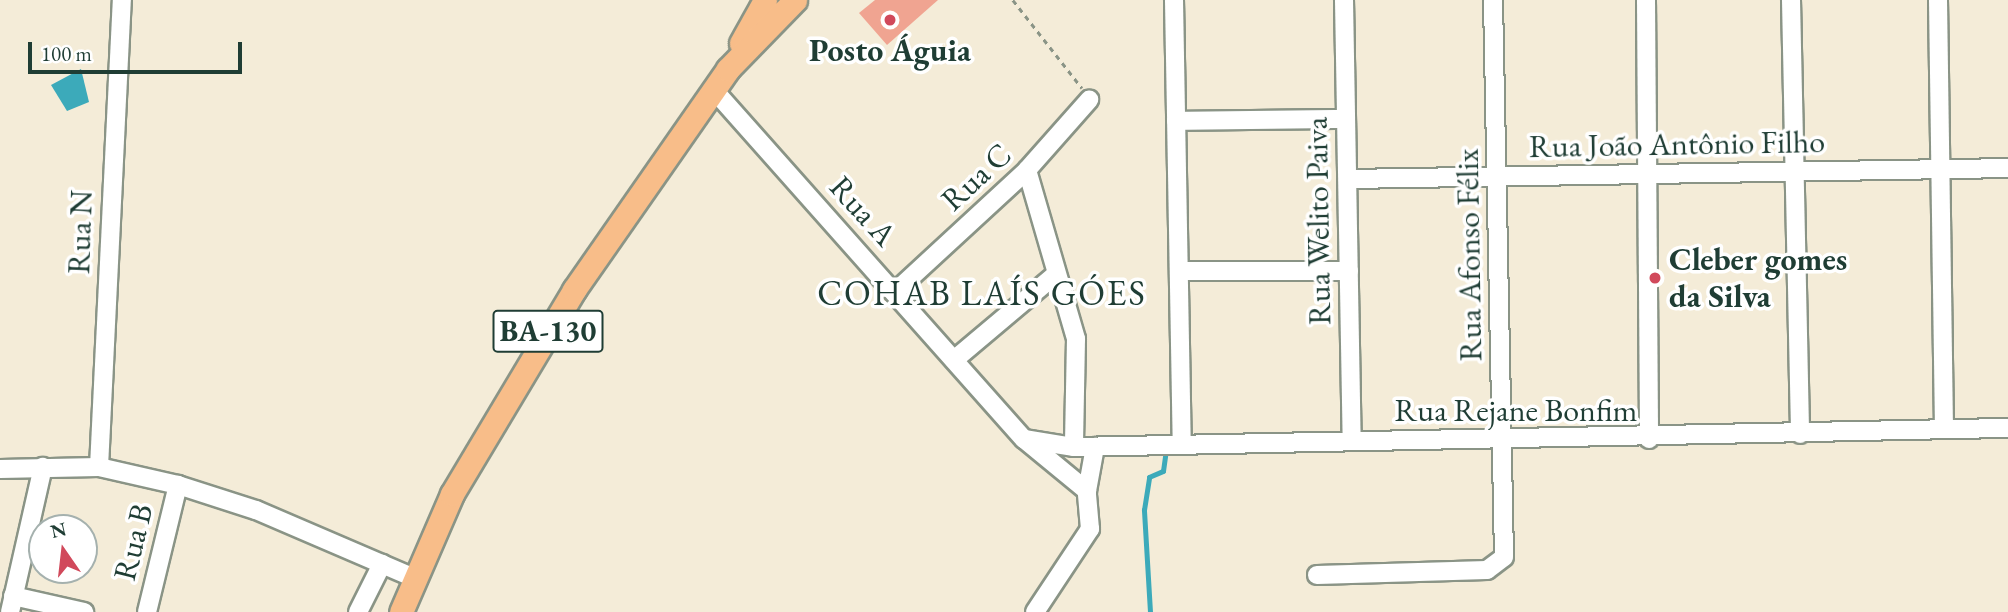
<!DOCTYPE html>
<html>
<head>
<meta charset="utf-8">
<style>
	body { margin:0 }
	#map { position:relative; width:2008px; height:612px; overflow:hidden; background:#f4ecd8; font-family:"EB Garamond",serif }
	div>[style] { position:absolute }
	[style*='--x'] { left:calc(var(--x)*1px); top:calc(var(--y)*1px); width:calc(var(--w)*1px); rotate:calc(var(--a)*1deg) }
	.water>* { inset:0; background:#3caaba }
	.stream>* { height:4.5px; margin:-2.25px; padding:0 2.25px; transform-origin:2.25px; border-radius:2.25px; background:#3caaba }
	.building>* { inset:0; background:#f0a491 }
	.path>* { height:2.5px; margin-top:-1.25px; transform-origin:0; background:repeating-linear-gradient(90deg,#8a9486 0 5px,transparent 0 10px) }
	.roads { filter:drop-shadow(2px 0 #8a9486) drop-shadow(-2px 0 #8a9486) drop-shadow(0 2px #8a9486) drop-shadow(0 -2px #8a9486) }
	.minor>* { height:18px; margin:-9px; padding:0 9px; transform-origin:9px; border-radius:9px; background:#fff }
	.major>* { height:23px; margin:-11.5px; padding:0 11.5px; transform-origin:11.5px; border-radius:11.5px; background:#f8bd89 }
	.dots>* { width:19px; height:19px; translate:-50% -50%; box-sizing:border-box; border:4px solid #fff; border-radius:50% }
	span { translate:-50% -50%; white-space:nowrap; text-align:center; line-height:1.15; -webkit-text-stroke:7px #fff; paint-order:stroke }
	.shield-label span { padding:2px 5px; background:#fff; border:2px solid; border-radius:5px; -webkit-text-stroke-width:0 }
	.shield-label { font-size:30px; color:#1f3d34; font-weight:700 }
	.poi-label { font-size:32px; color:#1f3d34; font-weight:700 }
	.left { translate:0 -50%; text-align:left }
	.street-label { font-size:32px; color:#1f3d34 }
	.quarter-label { font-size:35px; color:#1f3d34; letter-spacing:2px }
	.north { position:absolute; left:28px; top:514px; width:70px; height:70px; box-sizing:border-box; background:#fff; border:2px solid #a5b1ae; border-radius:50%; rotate:346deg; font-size:19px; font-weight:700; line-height:28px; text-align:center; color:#1f3d34 }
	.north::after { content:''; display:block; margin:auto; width:24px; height:32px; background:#d1495b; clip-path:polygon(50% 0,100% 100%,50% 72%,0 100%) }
	.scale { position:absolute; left:28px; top:42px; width:214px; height:32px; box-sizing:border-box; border:4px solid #1f3d34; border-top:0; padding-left:9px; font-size:21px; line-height:24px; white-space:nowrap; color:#1f3d34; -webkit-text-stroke:5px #fff; paint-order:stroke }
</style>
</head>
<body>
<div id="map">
	<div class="water">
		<i style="clip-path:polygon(81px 69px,89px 102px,67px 111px,51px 85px)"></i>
	</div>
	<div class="stream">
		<i style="--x:1150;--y:612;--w:102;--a:-93.4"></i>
		<i style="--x:1144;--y:510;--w:33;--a:-81"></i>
		<i style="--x:1149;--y:477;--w:15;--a:-23"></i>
		<i style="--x:1163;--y:471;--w:15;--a:-82"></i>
	</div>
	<div class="building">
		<i style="clip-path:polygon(875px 0,938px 0,887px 45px,859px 13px)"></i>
	</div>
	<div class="path">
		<i style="--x:1013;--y:0;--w:112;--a:51.9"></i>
	</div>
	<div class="roads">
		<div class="minor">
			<i style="--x:1174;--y:0;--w:443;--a:89"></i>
			<i style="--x:1344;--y:0;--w:441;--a:89"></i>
			<i style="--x:1646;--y:0;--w:439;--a:89.6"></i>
			<i style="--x:1791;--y:0;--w:434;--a:88.8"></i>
			<i style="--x:1938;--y:0;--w:429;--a:89.2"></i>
			<i style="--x:713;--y:89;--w:468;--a:48.4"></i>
			<i style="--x:1024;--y:439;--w:82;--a:39.5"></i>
			<i style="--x:1176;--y:121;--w:170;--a:-0.7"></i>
			<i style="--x:1027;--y:170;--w:176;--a:73.8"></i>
			<i style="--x:1076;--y:339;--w:108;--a:91.1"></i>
			<i style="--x:1348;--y:179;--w:660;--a:-0.95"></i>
			<i style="--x:1179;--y:271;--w:170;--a:0"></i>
			<i style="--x:896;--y:291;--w:178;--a:-42.7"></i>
			<i style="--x:1027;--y:170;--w:94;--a:-48.5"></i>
			<i style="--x:954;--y:360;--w:133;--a:-40.1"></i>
			<i style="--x:1024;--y:439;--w:51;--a:9.1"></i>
			<i style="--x:1074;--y:447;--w:934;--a:-1.17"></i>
			<i style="--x:99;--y:467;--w:468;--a:-87.2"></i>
			<i style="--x:0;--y:469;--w:99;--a:-1.2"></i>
			<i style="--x:99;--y:467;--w:81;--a:12.8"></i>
			<i style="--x:178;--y:485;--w:82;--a:17.8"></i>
			<i style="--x:256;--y:510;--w:173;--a:23.2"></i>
			<i style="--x:1317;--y:575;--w:170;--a:-1.7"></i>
			<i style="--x:1487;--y:570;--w:21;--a:-37"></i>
			<i style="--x:1504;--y:557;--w:557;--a:-91.13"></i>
			<i style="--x:13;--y:596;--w:73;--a:12.7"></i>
			<i style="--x:10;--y:612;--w:149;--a:-77.2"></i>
			<i style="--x:147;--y:612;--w:131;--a:-76.3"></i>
			<i style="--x:358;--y:612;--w:54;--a:-63.4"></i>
			<i style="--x:1035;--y:612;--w:100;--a:-56.5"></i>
			<i style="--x:1090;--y:529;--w:38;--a:-95"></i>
			<i style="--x:1087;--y:491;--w:45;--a:-79.7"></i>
		</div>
		<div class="major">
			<i style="--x:741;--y:43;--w:49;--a:-60.8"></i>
			<i style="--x:401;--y:612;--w:129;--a:-66.6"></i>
			<i style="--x:452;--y:494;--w:238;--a:-59.1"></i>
			<i style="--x:574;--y:290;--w:269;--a:-55.1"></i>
			<i style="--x:728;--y:69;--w:96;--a:-45.8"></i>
		</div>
	</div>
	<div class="dots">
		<i style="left:890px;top:20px;background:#d1495b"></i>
		<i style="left:1655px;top:278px;background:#d1495b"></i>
	</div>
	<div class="shield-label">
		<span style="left:548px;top:331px">BA-130</span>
	</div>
	<div class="poi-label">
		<span style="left:890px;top:50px">Posto Águia</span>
		<span class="left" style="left:1669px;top:278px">Cleber gomes<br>da Silva</span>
	</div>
	<div class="street-label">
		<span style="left:1677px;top:144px;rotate:-1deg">Rua João Antônio Filho</span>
		<span style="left:976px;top:177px;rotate:-43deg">Rua C</span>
		<span style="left:863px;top:211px;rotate:48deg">Rua A</span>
		<span style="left:1318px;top:221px;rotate:-91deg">Rua Welito Paiva</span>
		<span style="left:80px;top:232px;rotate:-88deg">Rua N</span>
		<span style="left:1469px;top:255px;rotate:-91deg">Rua Afonso Félix</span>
		<span style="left:1516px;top:410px">Rua Rejane Bonfim</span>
		<span style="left:133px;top:542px;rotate:-76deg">Rua B</span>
	</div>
	<div class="quarter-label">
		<span style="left:982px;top:293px">COHAB LAÍS GÓES</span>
	</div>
	<div class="north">N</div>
	<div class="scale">100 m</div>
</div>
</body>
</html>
